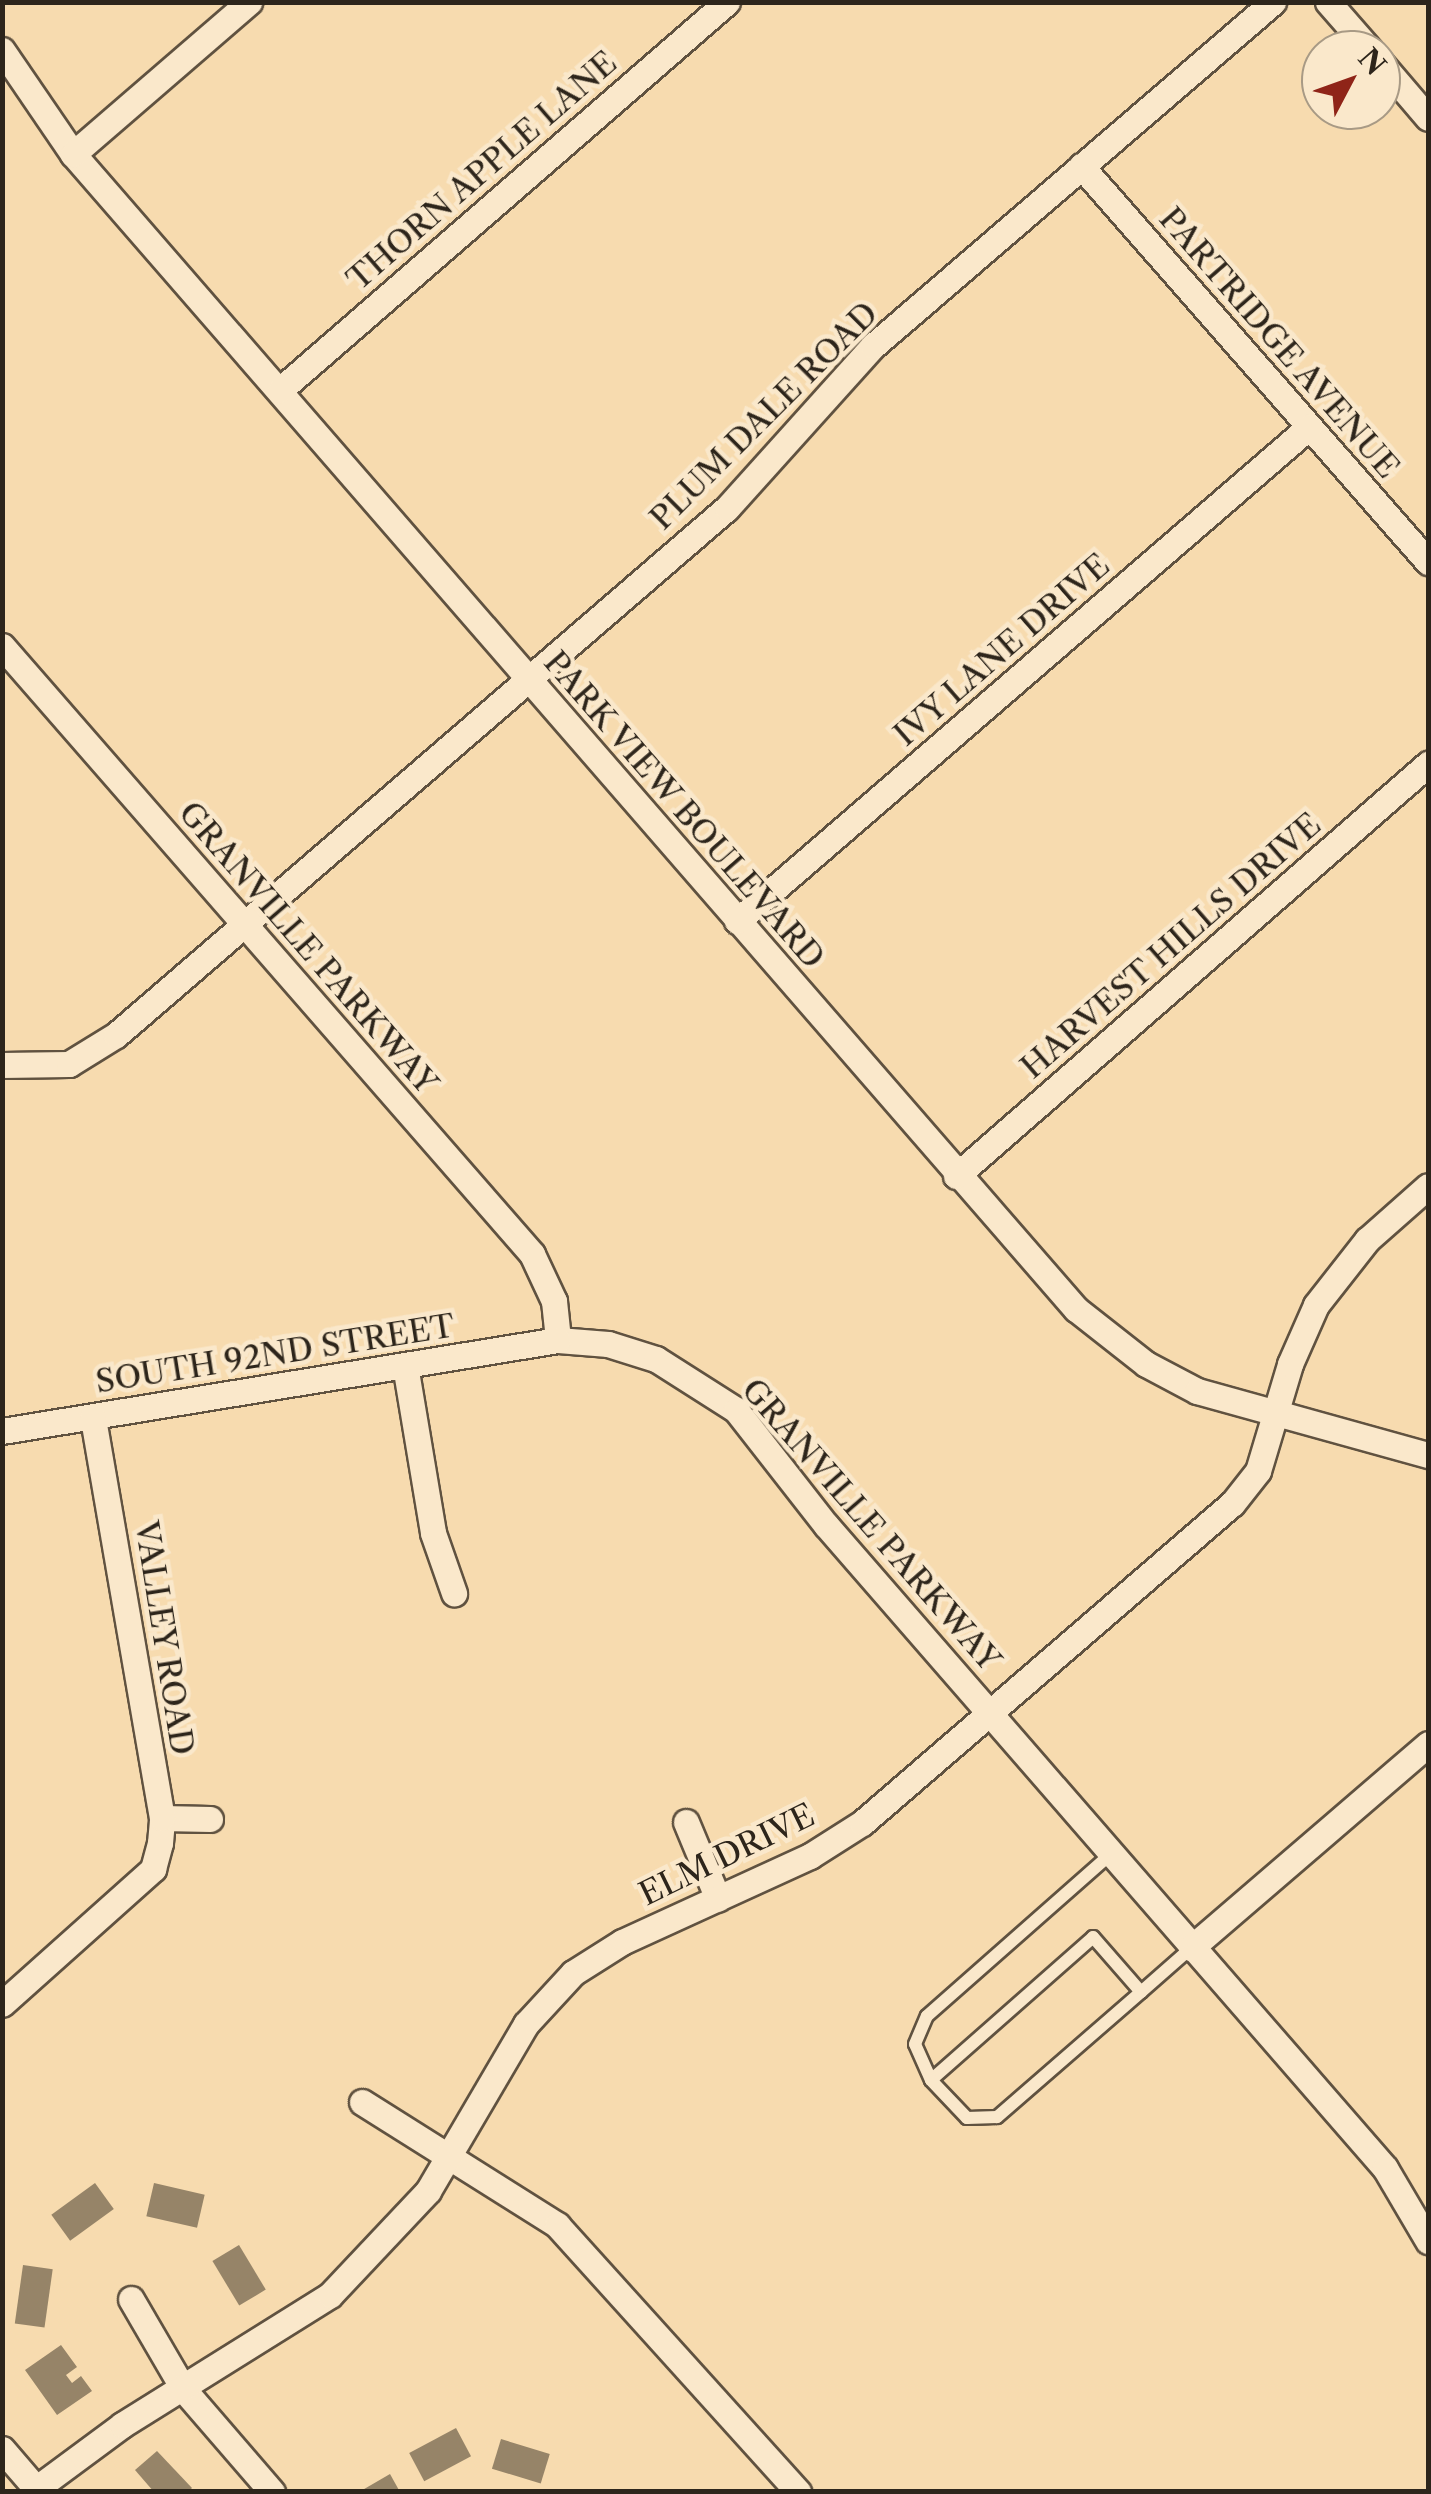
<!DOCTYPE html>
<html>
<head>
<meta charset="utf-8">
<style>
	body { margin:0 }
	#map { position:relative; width:1431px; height:2494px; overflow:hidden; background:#f7dbaf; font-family:"Libre Caslon Text",serif }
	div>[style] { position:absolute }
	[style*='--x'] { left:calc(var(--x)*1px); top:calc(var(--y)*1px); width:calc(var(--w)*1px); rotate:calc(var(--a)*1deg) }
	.building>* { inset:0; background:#968468; transform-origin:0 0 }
	.roads { filter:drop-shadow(2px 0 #605240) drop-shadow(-2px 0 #605240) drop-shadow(0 2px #605240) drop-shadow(0 -2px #605240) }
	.lane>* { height:12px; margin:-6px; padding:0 6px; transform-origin:6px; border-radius:6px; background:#fae8cb }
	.street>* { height:25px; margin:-12.5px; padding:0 12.5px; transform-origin:12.5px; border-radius:12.5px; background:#fae8cb }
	span { translate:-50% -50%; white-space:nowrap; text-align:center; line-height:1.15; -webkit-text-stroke:9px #fae8cb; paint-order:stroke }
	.street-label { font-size:32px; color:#2d251b }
	.frame { position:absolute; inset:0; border:5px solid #2d251b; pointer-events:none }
	.north { position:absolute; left:1301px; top:30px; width:100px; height:100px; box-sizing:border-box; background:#fae8cb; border:2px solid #a89a85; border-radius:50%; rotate:49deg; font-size:28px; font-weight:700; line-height:40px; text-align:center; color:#2d251b }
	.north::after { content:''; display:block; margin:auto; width:35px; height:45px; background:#8f2418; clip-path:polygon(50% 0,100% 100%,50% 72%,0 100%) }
</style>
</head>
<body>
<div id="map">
	<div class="building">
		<i style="left:95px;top:2183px;width:32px;height:54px;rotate:54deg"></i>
		<i style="left:154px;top:2183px;width:52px;height:34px;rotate:13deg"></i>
		<i style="left:239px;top:2245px;width:52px;height:31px;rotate:59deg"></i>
		<i style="left:23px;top:2265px;width:30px;height:59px;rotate:8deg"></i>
		<i style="clip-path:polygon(61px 2345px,77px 2367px,66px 2375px,72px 2383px,81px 2376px,92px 2391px,57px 2415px,25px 2370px)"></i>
		<i style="left:456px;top:2428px;width:32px;height:53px;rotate:62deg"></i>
		<i style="left:501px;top:2439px;width:51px;height:31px;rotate:17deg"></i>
		<i style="clip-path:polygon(157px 2451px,192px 2488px,188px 2492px,154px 2492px,135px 2470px)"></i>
		<i style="clip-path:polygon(390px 2474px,400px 2492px,359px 2492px)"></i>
	</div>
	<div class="roads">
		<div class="lane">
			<i style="--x:1093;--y:1937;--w:73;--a:48.9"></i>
			<i style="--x:1141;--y:1992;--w:191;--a:139"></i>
			<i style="--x:997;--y:2117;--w:30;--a:178"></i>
			<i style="--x:967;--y:2118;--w:52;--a:-133.5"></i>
			<i style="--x:931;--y:2080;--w:216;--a:-41.4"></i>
			<i style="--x:1141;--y:1992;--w:67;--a:-41.3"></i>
			<i style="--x:931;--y:2080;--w:39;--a:-114"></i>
			<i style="--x:915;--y:2044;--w:30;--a:-67"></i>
			<i style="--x:927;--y:2016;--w:245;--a:-41.4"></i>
		</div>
		<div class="street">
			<i style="--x:1328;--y:2;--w:64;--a:48.8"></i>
			<i style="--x:2;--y:50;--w:126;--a:55.7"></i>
			<i style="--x:73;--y:154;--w:1530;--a:49.03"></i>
			<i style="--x:1076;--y:1309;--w:89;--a:38.2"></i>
			<i style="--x:1146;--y:1364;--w:58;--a:27.9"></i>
			<i style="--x:1197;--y:1391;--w:240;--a:15.5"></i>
			<i style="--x:1381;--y:63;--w:72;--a:49.5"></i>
			<i style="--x:73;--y:154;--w:233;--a:-40.8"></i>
			<i style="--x:1081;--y:166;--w:527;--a:48.77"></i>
			<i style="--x:280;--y:390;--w:592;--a:-40.96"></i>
			<i style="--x:2;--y:646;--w:807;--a:48.92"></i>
			<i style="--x:532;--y:1254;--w:52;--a:64.9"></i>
			<i style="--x:554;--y:1301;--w:39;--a:84"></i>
			<i style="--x:558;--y:1340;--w:50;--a:4.6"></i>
			<i style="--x:608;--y:1344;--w:50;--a:17.4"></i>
			<i style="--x:656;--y:1359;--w:95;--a:32.5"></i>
			<i style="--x:736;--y:1410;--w:146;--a:52"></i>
			<i style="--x:826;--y:1525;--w:852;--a:49"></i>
			<i style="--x:1385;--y:2168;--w:85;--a:59.5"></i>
			<i style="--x:737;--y:921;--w:756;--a:-40.82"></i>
			<i style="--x:2;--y:1065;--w:67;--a:-0.9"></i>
			<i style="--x:69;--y:1064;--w:55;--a:-31.7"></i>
			<i style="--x:116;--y:1035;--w:807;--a:-40.78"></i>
			<i style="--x:727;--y:508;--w:218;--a:-48"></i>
			<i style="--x:873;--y:346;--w:528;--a:-40.7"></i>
			<i style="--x:956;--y:1176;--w:627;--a:-41.12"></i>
			<i style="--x:405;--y:1365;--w:170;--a:80.5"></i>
			<i style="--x:433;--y:1533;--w:64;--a:70.7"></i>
			<i style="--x:2;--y:1431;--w:563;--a:-9.3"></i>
			<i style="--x:162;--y:1818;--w:48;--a:1.2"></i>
			<i style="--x:686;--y:1822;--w:83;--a:67.4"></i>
			<i style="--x:1191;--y:1948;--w:313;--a:-40.7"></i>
			<i style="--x:2;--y:2004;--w:203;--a:-41.8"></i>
			<i style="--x:153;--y:1869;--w:27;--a:-75"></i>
			<i style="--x:160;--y:1843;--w:25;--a:-85"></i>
			<i style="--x:162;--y:1818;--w:407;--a:-99.8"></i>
			<i style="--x:362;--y:2102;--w:231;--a:32.2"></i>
			<i style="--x:557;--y:2225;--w:360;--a:47.9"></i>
			<i style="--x:131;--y:2299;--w:105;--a:59.8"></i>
			<i style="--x:184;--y:2390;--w:135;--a:49.2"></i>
			<i style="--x:2;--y:2449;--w:57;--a:49.3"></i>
			<i style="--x:37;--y:2488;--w:106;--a:-36.5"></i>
			<i style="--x:122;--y:2425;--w:245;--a:-32"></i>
			<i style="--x:330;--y:2295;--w:143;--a:-46.7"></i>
			<i style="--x:428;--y:2191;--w:194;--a:-59.6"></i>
			<i style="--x:526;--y:2024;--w:69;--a:-47.3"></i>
			<i style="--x:573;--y:1973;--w:58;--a:-32.3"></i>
			<i style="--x:622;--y:1942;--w:207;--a:-24.6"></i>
			<i style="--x:810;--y:1856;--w:62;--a:-32.4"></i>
			<i style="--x:862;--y:1823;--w:489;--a:-40.8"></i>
			<i style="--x:1232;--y:1504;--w:42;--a:-51.8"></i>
			<i style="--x:1258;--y:1471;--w:112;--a:-73.3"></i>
			<i style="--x:1290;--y:1364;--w:64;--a:-66.2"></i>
			<i style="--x:1316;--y:1305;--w:83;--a:-51.9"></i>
			<i style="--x:1367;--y:1240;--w:81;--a:-41.5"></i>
		</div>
	</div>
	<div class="street-label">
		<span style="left:482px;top:171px;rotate:-41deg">THORN APPLE LANE</span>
		<span style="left:1279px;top:343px;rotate:49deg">PARTRIDGE AVENUE</span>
		<span style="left:764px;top:416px;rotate:-45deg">PLUM DALE ROAD</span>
		<span style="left:1002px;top:650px;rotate:-41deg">IVY LANE DRIVE</span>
		<span style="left:684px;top:810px;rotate:49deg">PARK VIEW BOULEVARD</span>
		<span style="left:1171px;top:946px;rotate:-41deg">HARVEST HILLS DRIVE</span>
		<span style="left:308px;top:948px;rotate:49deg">GRANVILLE PARKWAY</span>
		<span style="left:275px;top:1354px;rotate:-9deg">SOUTH 92ND STREET</span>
		<span style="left:871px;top:1525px;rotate:49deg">GRANVILLE PARKWAY</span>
		<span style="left:164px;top:1638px;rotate:81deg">VALLEY ROAD</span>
		<span style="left:727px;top:1855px;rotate:-26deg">ELM DRIVE</span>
	</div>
	<div class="frame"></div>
	<div class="north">N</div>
</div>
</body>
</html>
